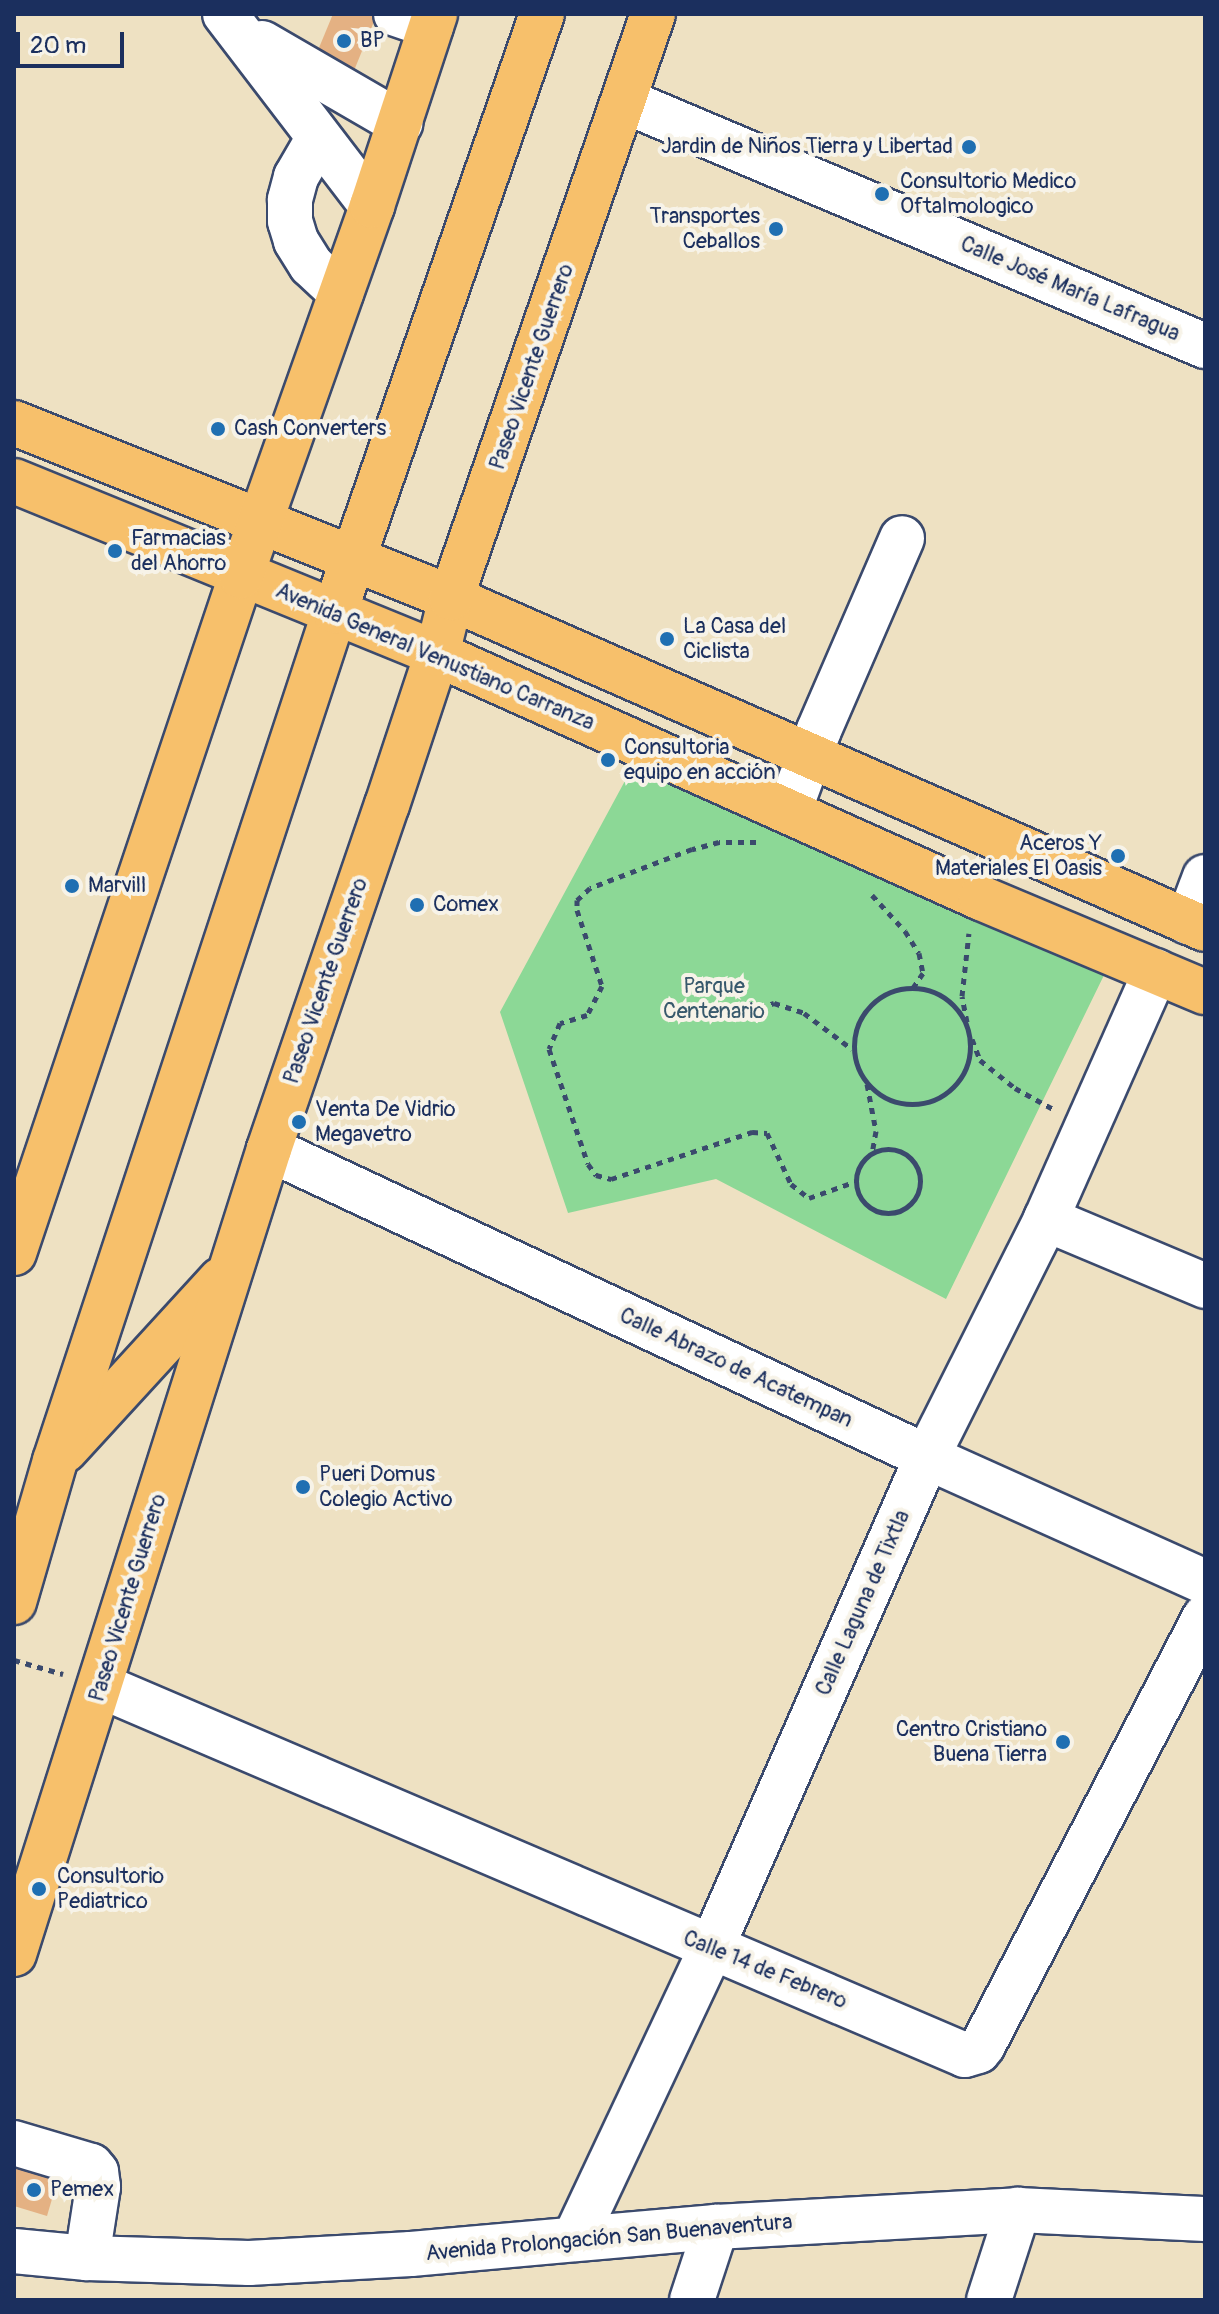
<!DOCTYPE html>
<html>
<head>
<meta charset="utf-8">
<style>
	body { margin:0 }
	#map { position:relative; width:1219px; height:2314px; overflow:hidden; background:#eee1c2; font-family:Pangolin,sans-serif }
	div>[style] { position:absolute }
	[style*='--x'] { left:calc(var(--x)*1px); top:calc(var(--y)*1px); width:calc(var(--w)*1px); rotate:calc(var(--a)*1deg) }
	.green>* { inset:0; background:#8cd896 }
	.building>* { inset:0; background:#e4b183 }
	.path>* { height:5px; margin-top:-2.5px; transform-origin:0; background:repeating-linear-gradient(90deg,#3b4a6d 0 6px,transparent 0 12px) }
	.path>.ring { margin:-2.5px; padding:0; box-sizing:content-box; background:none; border:5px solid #3b4a6d; border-radius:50% }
	.roads { filter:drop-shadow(2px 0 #3b4a6d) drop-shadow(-2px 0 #3b4a6d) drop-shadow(0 2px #3b4a6d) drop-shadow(0 -2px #3b4a6d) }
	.minor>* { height:44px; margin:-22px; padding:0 22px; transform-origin:22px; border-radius:22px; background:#fff }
	.major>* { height:44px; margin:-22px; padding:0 22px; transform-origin:22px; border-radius:22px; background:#f7c06b }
	.dots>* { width:22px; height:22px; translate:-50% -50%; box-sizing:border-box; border:4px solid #f7f3e8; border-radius:50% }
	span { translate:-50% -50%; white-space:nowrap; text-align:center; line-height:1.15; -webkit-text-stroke:8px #f7f3e8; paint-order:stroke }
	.poi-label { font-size:22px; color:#1b2f5e }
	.left { translate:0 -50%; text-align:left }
	.right { translate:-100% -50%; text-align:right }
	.street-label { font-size:22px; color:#1b2f5e }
	.park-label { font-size:22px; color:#37596c }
	.frame { position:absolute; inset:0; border:16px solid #1b2f5e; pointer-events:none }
	.scale { position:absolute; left:16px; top:32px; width:108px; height:36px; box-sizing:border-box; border:4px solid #1b2f5e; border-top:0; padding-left:10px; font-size:24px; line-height:28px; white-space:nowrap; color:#1b2f5e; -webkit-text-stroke:6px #f7f3e8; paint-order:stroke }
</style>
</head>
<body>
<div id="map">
	<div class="green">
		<i style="clip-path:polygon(633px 766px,1107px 969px,946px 1299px,716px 1179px,568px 1213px,500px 1012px)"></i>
	</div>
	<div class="building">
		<i style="clip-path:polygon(333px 14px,377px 14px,349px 83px,311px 67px)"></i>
		<i style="clip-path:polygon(14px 2161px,59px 2175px,47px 2216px,14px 2206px)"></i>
	</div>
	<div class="path">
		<i style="--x:756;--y:842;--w:37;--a:180"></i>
		<i style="--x:719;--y:842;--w:28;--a:165"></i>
		<i style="--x:692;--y:849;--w:109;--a:159.1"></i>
		<i style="--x:590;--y:888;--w:18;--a:137"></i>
		<i style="--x:577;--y:900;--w:10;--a:90"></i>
		<i style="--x:577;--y:910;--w:80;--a:71.8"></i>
		<i style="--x:602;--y:986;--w:33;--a:117"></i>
		<i style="--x:587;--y:1015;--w:28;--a:163"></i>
		<i style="--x:560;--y:1023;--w:28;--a:113"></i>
		<i style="--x:549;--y:1049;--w:121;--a:71.3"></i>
		<i style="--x:588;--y:1164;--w:14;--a:54"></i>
		<i style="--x:596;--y:1175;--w:16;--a:15"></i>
		<i style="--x:611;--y:1179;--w:149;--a:-18.4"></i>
		<i style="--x:752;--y:1132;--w:15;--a:4"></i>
		<i style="--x:767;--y:1133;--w:56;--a:64.8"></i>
		<i style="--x:791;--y:1184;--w:23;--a:38"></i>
		<i style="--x:809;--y:1198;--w:51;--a:-19.5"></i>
		<i style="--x:872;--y:895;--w:49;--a:47.5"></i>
		<i style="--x:905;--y:931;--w:26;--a:58"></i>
		<i style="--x:919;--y:953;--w:20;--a:79"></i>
		<i style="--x:923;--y:973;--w:18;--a:124"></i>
		<i class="ring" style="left:854px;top:988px;width:111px;height:111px"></i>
		<i style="--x:749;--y:1013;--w:27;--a:-22"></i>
		<i style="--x:774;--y:1003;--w:32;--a:18"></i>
		<i style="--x:804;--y:1013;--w:60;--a:36.9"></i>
		<i style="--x:967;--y:1022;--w:26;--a:-101"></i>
		<i style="--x:962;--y:996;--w:63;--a:-83.7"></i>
		<i style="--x:972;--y:1039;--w:22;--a:69"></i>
		<i style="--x:980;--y:1060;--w:45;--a:38.7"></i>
		<i style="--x:1015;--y:1088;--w:43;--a:28.9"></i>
		<i style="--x:867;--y:1084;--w:48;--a:79.2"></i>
		<i style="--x:876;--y:1131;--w:23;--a:100"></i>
		<i class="ring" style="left:856px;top:1149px;width:59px;height:59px"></i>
		<i style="--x:14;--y:1660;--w:51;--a:15.9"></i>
	</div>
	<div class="roads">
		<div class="minor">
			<i style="--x:225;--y:14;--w:242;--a:52.6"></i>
			<i style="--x:396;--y:14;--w:37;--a:19"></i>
			<i style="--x:262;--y:43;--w:160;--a:30.1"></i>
			<i style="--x:625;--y:101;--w:630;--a:22.9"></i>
			<i style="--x:318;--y:139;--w:44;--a:120.1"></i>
			<i style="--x:296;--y:177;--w:24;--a:105"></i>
			<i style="--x:290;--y:200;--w:21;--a:90"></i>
			<i style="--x:290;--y:221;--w:21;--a:73"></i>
			<i style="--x:296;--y:241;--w:28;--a:58"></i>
			<i style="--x:311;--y:265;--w:41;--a:43"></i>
			<i style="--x:789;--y:811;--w:86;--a:-69.7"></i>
			<i style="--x:819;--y:730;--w:209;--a:-66.6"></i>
			<i style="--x:1188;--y:922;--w:48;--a:-69.3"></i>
			<i style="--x:269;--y:1149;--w:727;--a:25.08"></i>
			<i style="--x:927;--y:1457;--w:305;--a:24.2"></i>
			<i style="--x:1046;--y:1219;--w:173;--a:22.8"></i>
			<i style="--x:101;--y:1686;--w:939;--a:23.13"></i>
			<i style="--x:965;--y:2055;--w:14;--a:-17"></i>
			<i style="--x:978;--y:2051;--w:8;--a:-50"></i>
			<i style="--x:983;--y:2045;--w:482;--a:-62.6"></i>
			<i style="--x:14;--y:2143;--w:80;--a:16.6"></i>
			<i style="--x:91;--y:2166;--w:8;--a:50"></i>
			<i style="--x:96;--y:2172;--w:15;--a:82"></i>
			<i style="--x:98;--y:2187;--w:72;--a:98.8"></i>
			<i style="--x:575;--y:2238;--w:319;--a:-64.8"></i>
			<i style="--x:711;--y:1949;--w:537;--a:-66.3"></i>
			<i style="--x:927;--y:1457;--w:266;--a:-63.4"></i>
			<i style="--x:1046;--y:1219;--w:271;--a:-66.1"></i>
			<i style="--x:14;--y:2251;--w:73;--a:5.5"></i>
			<i style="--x:87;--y:2258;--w:162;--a:1.8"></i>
			<i style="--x:249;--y:2263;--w:162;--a:-3.2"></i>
			<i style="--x:411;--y:2254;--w:306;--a:-5.1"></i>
			<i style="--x:716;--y:2227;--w:302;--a:-3.2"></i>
			<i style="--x:1018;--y:2210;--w:187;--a:2.8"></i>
			<i style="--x:692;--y:2300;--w:77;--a:-71.8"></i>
			<i style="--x:989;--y:2300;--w:95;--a:-72.1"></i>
		</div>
		<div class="major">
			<i style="--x:14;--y:423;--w:471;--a:21.8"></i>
			<i style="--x:451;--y:598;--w:823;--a:23.7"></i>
			<i style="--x:14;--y:481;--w:457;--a:22.2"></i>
			<i style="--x:437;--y:654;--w:596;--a:24.16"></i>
			<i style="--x:981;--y:898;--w:243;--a:22.8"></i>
			<i style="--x:14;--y:1253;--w:714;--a:-71.46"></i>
			<i style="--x:241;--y:576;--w:393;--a:-70.5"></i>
			<i style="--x:372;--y:206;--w:202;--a:-71.8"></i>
			<i style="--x:65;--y:1450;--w:231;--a:-47.5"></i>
			<i style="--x:14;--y:1602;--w:147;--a:-73.8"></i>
			<i style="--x:55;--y:1461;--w:895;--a:-71.77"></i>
			<i style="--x:335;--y:611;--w:632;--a:-70.88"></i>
			<i style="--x:14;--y:1954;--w:844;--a:-72.42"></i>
			<i style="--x:269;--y:1149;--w:364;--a:-71.1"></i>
			<i style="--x:387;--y:805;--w:159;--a:-71.7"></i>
			<i style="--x:437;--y:654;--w:58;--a:-76"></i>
			<i style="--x:451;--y:598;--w:618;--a:-70.92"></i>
		</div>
	</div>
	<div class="dots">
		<i style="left:344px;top:41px;background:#1f6fb2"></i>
		<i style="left:969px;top:147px;background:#1f6fb2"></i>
		<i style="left:882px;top:194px;background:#1f6fb2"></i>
		<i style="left:776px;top:229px;background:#1f6fb2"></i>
		<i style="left:218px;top:429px;background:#1f6fb2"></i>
		<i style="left:115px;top:551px;background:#1f6fb2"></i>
		<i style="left:667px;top:639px;background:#1f6fb2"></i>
		<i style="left:608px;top:760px;background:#1f6fb2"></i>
		<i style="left:1118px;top:856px;background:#1f6fb2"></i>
		<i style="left:72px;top:886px;background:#1f6fb2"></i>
		<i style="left:417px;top:905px;background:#1f6fb2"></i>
		<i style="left:299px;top:1122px;background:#1f6fb2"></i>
		<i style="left:303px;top:1487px;background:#1f6fb2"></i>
		<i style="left:1063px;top:1742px;background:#1f6fb2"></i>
		<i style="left:39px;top:1889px;background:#1f6fb2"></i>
		<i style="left:34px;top:2190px;background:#1f6fb2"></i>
	</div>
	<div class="poi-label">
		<span class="left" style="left:360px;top:41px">BP</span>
		<span class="right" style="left:953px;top:147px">Jardin de Niños Tierra y Libertad</span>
		<span class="left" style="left:900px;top:194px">Consultorio Medico<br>Oftalmologico</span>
		<span class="right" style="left:760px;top:229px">Transportes<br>Ceballos</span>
		<span class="left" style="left:234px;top:429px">Cash Converters</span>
		<span class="left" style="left:131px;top:551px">Farmacias<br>del Ahorro</span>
		<span class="left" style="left:683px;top:639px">La Casa del<br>Ciclista</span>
		<span class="left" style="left:624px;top:760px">Consultoria<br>equipo en acción</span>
		<span class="right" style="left:1102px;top:856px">Aceros Y<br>Materiales El Oasis</span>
		<span class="left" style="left:88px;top:886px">Marvill</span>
		<span class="left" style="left:433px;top:905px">Comex</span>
		<span class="left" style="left:315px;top:1122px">Venta De Vidrio<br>Megavetro</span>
		<span class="left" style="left:319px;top:1487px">Pueri Domus<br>Colegio Activo</span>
		<span class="right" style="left:1047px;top:1742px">Centro Cristiano<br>Buena Tierra</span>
		<span class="left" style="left:57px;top:1889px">Consultorio<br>Pediatrico</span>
		<span class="left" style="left:50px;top:2190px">Pemex</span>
	</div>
	<div class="street-label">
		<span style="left:1070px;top:289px;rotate:23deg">Calle José María Lafragua</span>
		<span style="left:532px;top:367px;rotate:-71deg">Paseo Vicente Guerrero</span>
		<span style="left:435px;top:657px;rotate:23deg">Avenida General Venustiano Carranza</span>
		<span style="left:326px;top:981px;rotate:-71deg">Paseo Vicente Guerrero</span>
		<span style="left:736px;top:1368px;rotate:25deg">Calle Abrazo de Acatempan</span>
		<span style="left:128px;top:1598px;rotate:-73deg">Paseo Vicente Guerrero</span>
		<span style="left:863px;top:1603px;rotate:-66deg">Calle Laguna de Tixtla</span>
		<span style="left:765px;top:1970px;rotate:22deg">Calle 14 de Febrero</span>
		<span style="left:609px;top:2238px;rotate:-5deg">Avenida Prolongación San Buenaventura</span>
	</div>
	<div class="park-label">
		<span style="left:714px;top:999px">Parque<br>Centenario</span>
	</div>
	<div class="frame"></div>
	<div class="scale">20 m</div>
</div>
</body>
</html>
